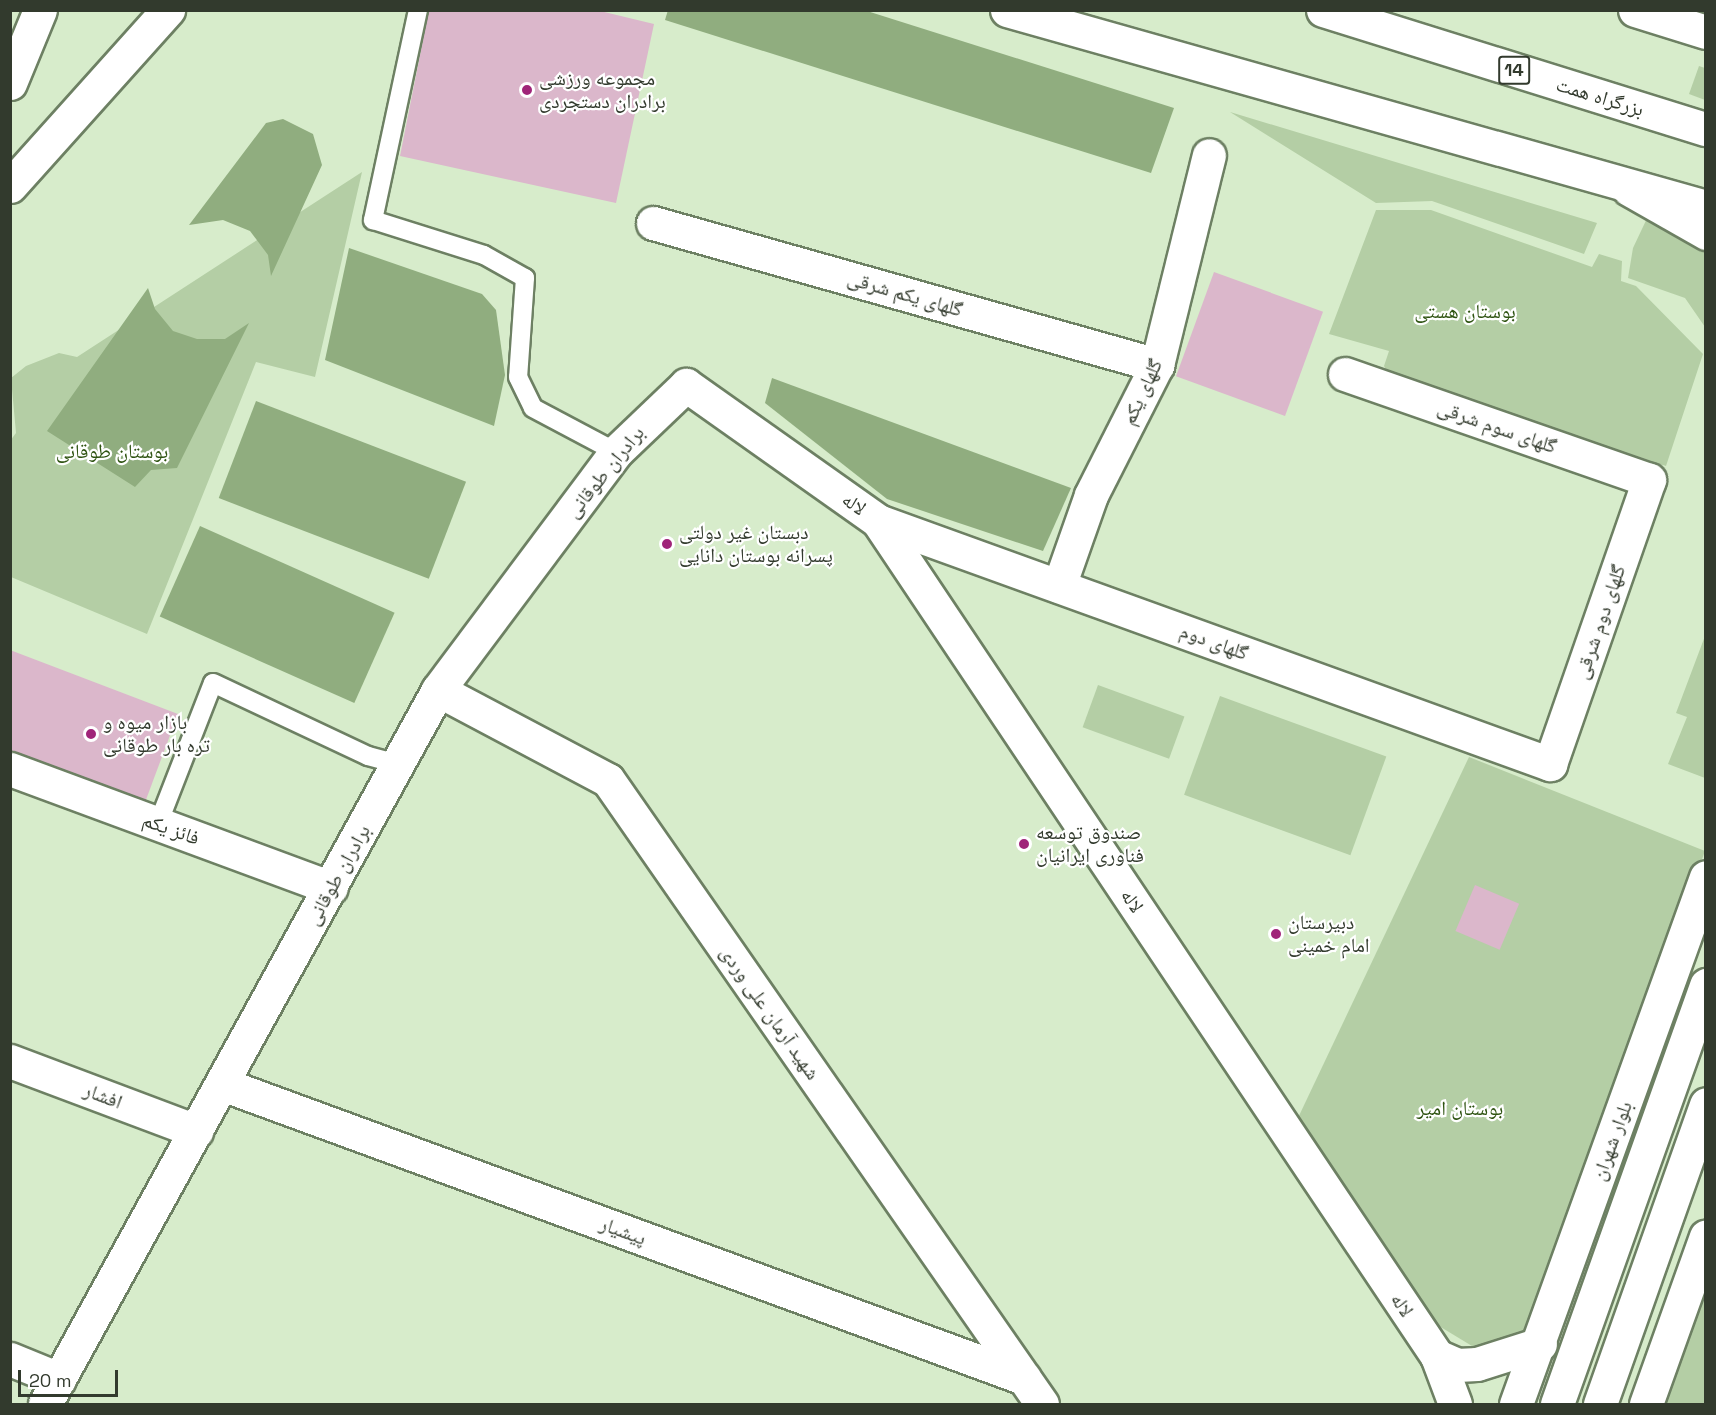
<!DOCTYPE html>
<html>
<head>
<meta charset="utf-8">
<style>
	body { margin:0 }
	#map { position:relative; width:1716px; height:1415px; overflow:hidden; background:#d7eccb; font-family:"Space Grotesk","Noto Naskh Arabic",sans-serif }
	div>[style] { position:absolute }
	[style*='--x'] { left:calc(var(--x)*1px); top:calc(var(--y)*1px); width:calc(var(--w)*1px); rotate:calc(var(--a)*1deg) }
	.green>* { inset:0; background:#b4cea5; transform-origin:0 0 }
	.forest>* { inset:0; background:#90ad7f; transform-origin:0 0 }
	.building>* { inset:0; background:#dbb7cb; transform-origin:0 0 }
	.roads { filter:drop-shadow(2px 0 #6d8063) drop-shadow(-2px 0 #6d8063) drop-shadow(0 2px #6d8063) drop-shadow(0 -2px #6d8063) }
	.service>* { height:18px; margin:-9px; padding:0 9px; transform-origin:9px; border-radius:9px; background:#fff }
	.minor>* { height:33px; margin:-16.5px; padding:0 16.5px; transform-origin:16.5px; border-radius:16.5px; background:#fff }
	.tertiary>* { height:33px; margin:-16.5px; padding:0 16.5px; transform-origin:16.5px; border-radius:16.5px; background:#fff }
	.secondary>* { height:33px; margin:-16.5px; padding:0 16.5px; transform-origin:16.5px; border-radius:16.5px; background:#fff }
	.trunk>* { height:33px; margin:-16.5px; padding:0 16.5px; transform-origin:16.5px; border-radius:16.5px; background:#fff }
	.dots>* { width:16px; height:16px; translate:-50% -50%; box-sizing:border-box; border:3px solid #fff; border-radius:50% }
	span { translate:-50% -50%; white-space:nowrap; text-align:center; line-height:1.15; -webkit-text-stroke:4.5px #fff; paint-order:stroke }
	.shield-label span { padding:2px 4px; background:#fff; border:2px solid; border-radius:4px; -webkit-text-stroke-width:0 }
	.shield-label { font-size:18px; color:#323a2d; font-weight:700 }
	.poi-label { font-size:20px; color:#323a2d }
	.left { translate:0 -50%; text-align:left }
	.street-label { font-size:20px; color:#323a2d }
	.park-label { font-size:20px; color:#2e5311 }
	.frame { position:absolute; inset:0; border:12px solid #323a2d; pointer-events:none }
	.scale { position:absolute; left:18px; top:1370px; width:100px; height:27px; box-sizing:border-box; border:3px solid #323a2d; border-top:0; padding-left:8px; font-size:18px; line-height:21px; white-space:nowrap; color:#323a2d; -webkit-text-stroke:4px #fff; paint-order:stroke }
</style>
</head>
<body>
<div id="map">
	<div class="green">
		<i style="clip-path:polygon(1699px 66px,1705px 68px,1705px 100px,1689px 94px)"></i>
		<i style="clip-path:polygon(1230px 112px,1597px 223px,1584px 254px,1432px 201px,1376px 203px)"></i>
		<i style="clip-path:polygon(362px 172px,315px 377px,256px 362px,147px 634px,11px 577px,10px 441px,16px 433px,11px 378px,26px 366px,59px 353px,77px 357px)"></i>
		<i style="clip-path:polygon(1376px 210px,1431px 210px,1592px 267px,1599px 254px,1622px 261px,1621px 281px,1636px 286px,1703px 354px,1666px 466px,1388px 374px,1384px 366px,1389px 351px,1329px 334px)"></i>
		<i style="clip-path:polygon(1650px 212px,1705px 243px,1705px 327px,1685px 298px,1628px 278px,1633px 248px)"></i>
		<i style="clip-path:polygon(1705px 636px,1705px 778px,1668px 764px,1687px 717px,1676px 713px)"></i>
		<i style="left:1098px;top:685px;width:92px;height:45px;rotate:20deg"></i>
		<i style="left:1220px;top:696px;width:177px;height:105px;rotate:20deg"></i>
		<i style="clip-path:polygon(1469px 757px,1705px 851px,1530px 1329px,1515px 1342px,1477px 1349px,1434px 1323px,1297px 1120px)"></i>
		<i style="clip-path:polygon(1705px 1269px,1705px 1404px,1658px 1404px)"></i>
	</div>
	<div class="forest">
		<i style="clip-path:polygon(668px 10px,867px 11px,1174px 108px,1151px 173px,665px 20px)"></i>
		<i style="clip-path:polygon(283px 119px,313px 134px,322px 165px,271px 276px,268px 255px,250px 231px,223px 220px,189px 225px,266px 123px)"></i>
		<i style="clip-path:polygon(349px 248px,482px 294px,496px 310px,505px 375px,494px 426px,325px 360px)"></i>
		<i style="clip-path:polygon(148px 288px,155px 309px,173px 331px,197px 339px,225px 339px,249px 323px,177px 468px,151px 470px,135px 487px,47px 431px)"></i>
		<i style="clip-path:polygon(772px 378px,1071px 488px,1043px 551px,887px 499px,765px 403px)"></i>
		<i style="left:256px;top:401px;width:225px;height:104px;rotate:21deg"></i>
		<i style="left:200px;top:526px;width:213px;height:99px;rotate:24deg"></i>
	</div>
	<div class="building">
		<i style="clip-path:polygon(429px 10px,596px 10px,654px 24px,616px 203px,400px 156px)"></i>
		<i style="left:1214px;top:272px;width:116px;height:111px;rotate:20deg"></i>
		<i style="clip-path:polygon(10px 650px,178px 714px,144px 805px,10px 754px)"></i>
		<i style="left:1475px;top:885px;width:48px;height:50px;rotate:23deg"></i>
	</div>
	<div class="roads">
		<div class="service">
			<i style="--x:418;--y:10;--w:215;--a:102.1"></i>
			<i style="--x:373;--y:220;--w:116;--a:17.5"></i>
			<i style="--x:484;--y:255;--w:47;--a:29.3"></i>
			<i style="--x:525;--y:278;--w:99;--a:94"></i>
			<i style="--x:518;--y:377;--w:34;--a:64"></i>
			<i style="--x:533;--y:408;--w:94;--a:27.9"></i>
			<i style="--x:158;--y:824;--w:151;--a:-68.7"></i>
			<i style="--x:213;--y:683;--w:171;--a:25.2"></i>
			<i style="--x:368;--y:756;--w:31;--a:15"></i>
		</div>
		<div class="minor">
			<i style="--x:653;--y:223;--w:524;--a:15.73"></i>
			<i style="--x:686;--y:385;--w:235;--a:35.3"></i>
			<i style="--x:878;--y:521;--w:1005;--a:56.2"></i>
			<i style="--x:1437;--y:1356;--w:51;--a:69.4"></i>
			<i style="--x:878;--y:521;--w:715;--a:19.88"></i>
			<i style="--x:1550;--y:764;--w:301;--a:-70.8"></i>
			<i style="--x:1649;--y:480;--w:322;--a:-160.8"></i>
			<i style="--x:1059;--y:586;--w:96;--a:-70.6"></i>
			<i style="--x:1091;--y:495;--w:146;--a:-63.1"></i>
			<i style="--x:1157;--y:365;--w:216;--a:-76.1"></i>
			<i style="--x:438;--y:690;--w:192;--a:27.9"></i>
			<i style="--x:608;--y:780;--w:760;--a:55.18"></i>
			<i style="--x:10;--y:769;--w:342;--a:20.3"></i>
			<i style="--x:10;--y:1061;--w:199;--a:20.6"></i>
			<i style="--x:222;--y:1084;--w:854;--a:20.13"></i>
			<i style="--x:1437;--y:1356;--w:22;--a:24"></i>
			<i style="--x:1457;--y:1365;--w:20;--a:-3"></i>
			<i style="--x:1477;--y:1364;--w:66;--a:-17.6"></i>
			<i style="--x:10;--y:1359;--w:53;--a:22.2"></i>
		</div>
		<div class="tertiary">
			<i style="--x:45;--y:1404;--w:815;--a:-61.17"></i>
			<i style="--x:438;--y:690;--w:297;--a:-53.2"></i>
			<i style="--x:616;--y:452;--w:97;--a:-43.7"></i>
		</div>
		<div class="secondary">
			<i style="--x:1629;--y:189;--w:89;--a:29.7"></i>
			<i style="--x:1516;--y:1404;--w:560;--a:-70.17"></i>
			<i style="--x:1557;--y:1404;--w:445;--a:-70.4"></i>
			<i style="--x:1600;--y:1404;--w:318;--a:-70.5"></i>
			<i style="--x:1646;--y:1404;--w:178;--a:-70.3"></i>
		</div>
		<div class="trunk">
			<i style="--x:1007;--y:10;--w:726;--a:15.74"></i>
			<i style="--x:1323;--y:10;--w:401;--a:17.3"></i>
			<i style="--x:1635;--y:10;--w:74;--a:17.2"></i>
			<i style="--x:10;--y:83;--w:79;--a:-67.7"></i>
			<i style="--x:10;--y:186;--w:237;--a:-48.1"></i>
		</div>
	</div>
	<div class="dots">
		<i style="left:527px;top:90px;background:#a02479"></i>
		<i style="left:667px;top:544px;background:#a02479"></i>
		<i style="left:91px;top:734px;background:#a02479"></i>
		<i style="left:1024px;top:844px;background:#a02479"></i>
		<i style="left:1276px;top:934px;background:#a02479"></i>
	</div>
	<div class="shield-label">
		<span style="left:1514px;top:70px">14</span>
	</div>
	<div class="poi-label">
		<span class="left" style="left:539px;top:90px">مجموعه ورزشی<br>برادران دستجردی</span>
		<span class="left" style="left:679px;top:544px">دبستان غیر دولتی<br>پسرانه بوستان دانایی</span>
		<span class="left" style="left:103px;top:734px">بازار میوه و<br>تره بار طوقانی</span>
		<span class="left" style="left:1036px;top:844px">صندوق توسعه<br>فناوری ایرانیان</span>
		<span class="left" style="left:1288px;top:934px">دبیرستان<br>امام خمینی</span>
	</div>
	<div class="street-label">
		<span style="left:1600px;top:97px;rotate:17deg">بزرگراه همت</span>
		<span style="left:905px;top:294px;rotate:16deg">گلهای یکم شرقی</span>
		<span style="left:1142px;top:392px;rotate:-65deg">گلهای یکم</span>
		<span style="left:1497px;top:427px;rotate:19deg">گلهای سوم شرقی</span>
		<span style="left:605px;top:472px;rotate:-51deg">برادران طوقانی</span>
		<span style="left:854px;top:504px;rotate:35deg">لاله</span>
		<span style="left:1600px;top:622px;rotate:-71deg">گلهای دوم شرقی</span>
		<span style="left:1214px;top:642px;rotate:20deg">گلهای دوم</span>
		<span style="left:171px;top:829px;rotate:20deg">فائز یکم</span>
		<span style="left:338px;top:875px;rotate:-61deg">برادران طوقانی</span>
		<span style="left:1132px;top:901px;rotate:56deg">لاله</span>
		<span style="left:770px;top:1013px;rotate:55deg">شهید آرمان علی وردی</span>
		<span style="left:103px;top:1096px;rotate:21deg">افشار</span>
		<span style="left:1612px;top:1141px;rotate:-70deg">بلوار شهران</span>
		<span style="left:623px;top:1231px;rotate:20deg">پیشیار</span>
		<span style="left:1402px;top:1305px;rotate:56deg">لاله</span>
	</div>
	<div class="park-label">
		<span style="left:1465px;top:311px">بوستان هستی</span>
		<span style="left:112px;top:451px">بوستان طوقانی</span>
		<span style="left:1460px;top:1108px">بوستان امیر</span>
	</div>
	<div class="frame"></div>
	<div class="scale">20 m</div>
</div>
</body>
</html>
